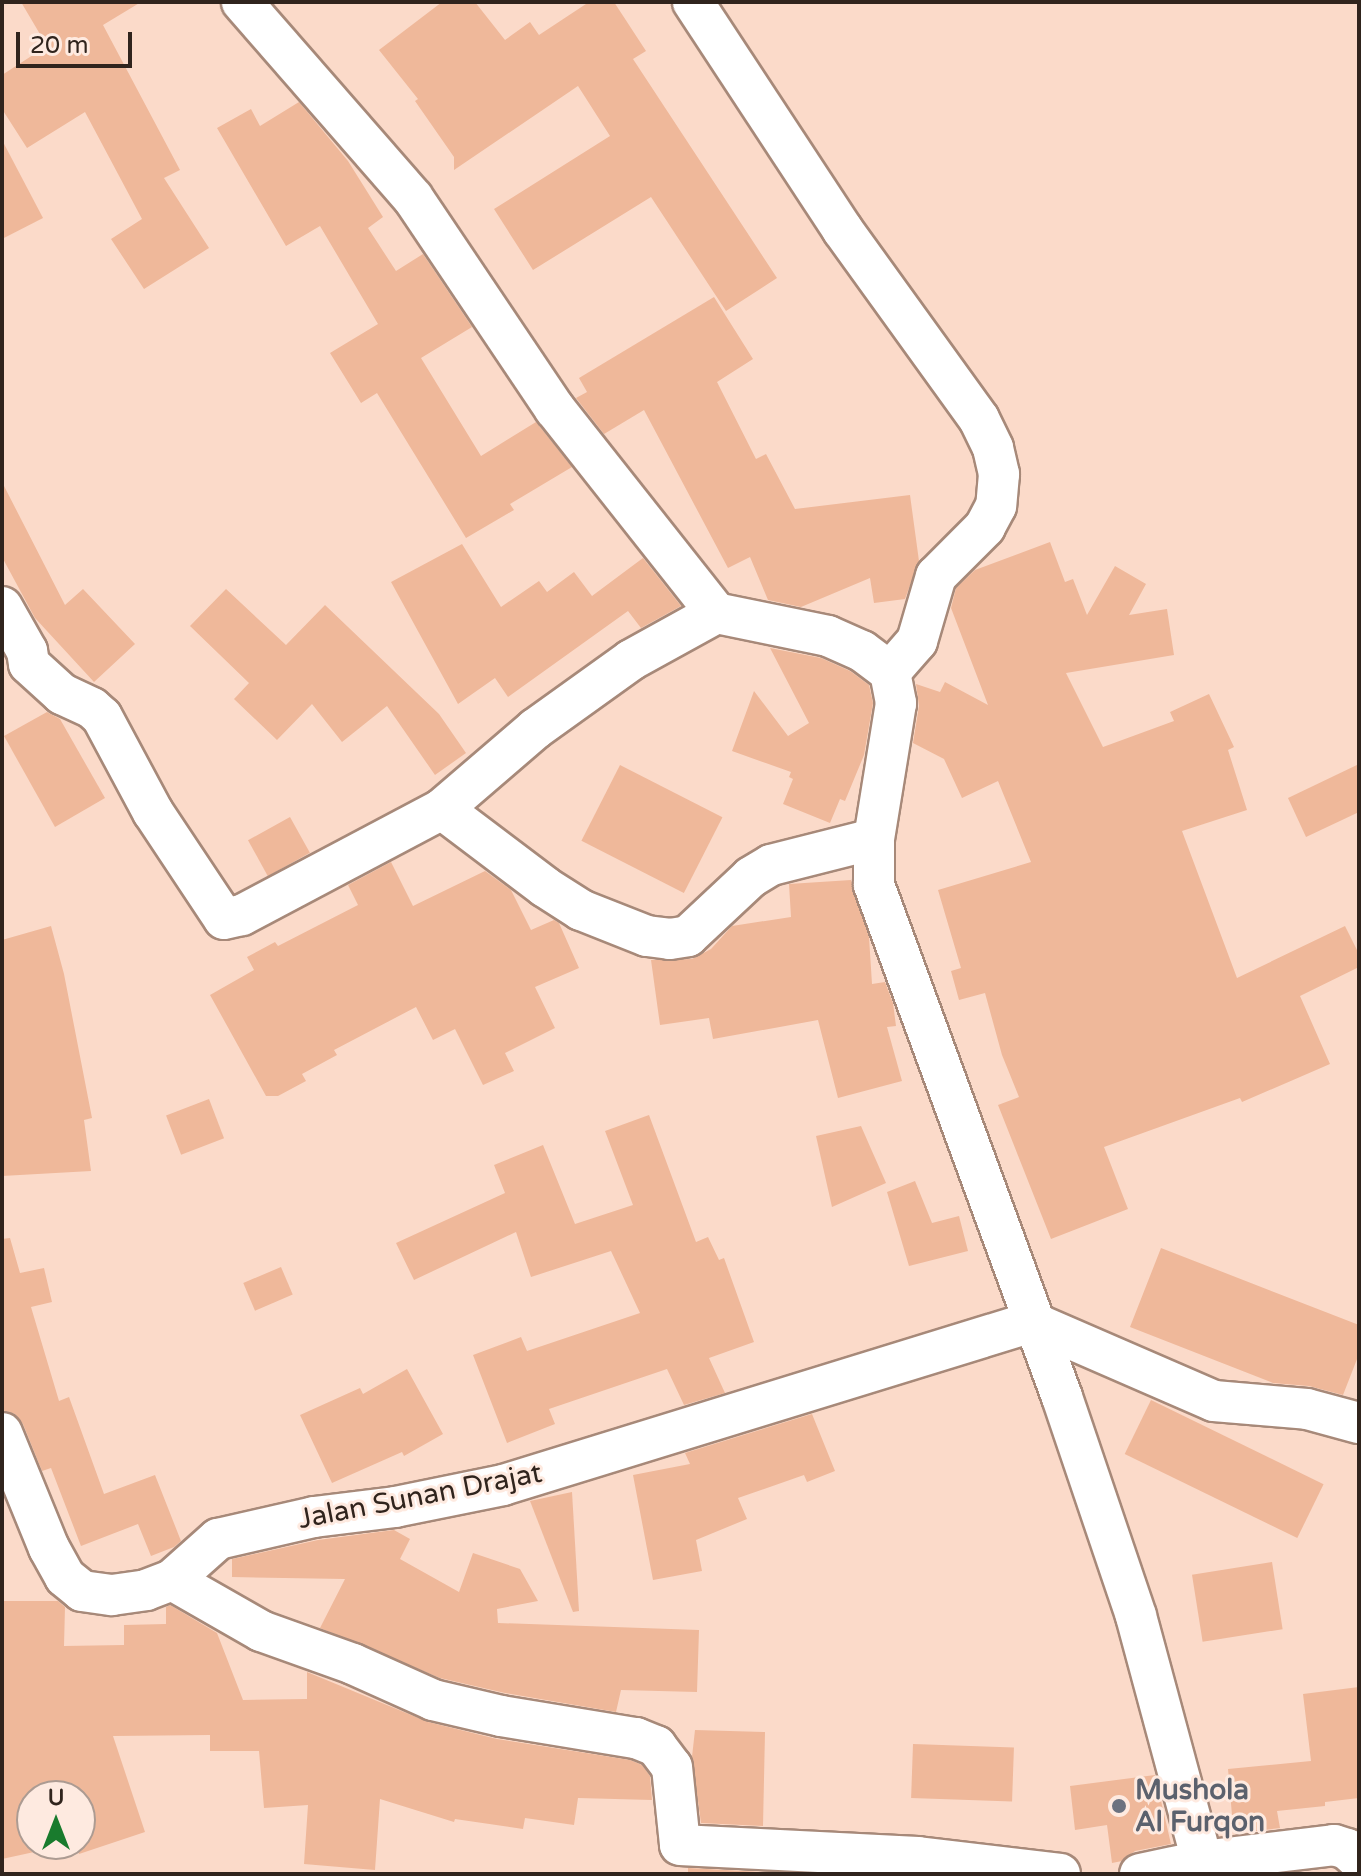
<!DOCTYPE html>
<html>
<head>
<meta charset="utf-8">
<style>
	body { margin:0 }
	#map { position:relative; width:1361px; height:1876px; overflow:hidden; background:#fbdac9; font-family:"Varela Round",sans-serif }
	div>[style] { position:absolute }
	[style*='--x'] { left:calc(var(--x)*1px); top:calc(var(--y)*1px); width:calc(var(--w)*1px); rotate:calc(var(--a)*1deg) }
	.building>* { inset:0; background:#efb89a; transform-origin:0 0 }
	.roads { filter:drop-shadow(2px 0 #a78979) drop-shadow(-2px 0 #a78979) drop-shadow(0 2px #a78979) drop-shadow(0 -2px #a78979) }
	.street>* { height:40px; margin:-20px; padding:0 20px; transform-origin:20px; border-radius:20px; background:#fff }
	.dots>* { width:22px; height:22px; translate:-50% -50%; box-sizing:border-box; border:4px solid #feeae0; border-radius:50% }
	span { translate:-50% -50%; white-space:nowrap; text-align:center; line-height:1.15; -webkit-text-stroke:6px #feeae0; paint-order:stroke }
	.street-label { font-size:28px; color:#30241d }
	.worship-label { font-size:28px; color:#5b616d; font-weight:700 }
	.left { translate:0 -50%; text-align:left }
	.frame { position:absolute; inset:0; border:4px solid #30241d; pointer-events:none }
	.north { position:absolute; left:16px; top:1780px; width:80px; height:80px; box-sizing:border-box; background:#feeae0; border:2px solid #ac9b92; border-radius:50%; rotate:0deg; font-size:22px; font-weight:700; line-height:32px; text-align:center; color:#30241d }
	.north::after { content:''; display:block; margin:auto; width:28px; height:36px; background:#197b2d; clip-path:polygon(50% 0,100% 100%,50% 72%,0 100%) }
	.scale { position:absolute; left:16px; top:32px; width:116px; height:36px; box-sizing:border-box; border:4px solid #30241d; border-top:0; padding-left:10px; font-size:24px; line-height:28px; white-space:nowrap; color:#30241d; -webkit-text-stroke:6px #feeae0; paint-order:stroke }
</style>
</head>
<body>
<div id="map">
	<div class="building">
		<i style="clip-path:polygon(21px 2px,141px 2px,103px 25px,180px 170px,164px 178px,209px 248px,144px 289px,111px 239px,142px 219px,85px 112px,27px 148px,2px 109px,2px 75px,47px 46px)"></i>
		<i style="clip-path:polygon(442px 2px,475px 2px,505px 40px,530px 22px,539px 35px,589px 2px,614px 2px,646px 51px,633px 59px,777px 278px,726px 311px,651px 197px,533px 270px,494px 209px,610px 136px,578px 86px,454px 170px,454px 157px,415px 101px,418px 99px,379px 50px)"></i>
		<i style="clip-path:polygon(299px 102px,348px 161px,383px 217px,368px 228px,396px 271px,423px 254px,472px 327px,421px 358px,481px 456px,536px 422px,572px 467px,510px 504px,514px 510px,466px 538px,377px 393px,361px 403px,330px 353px,378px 324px,320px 226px,286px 246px,217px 128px,251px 109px,260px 126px)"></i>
		<i style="clip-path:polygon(2px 140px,43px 218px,2px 239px)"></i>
		<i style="clip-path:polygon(714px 297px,753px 359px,717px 382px,756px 459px,766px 454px,795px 509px,910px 495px,919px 561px,905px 599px,874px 603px,870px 578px,801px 607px,768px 600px,750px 557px,728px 568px,644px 410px,604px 434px,576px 398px,587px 392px,579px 378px)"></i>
		<i style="clip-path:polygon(2px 482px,65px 605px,83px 589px,135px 644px,94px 682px,35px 618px,2px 557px)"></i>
		<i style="clip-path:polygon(1050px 542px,1065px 582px,1073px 579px,1087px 615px,1115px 566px,1146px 584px,1129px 615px,1167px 609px,1174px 655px,1066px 673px,1103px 747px,1174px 721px,1170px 712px,1209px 694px,1234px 747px,1228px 750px,1247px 810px,1182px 831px,1237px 978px,1345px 926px,1359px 954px,1359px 967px,1300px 996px,1330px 1064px,1242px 1102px,1240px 1098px,1104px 1147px,1128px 1209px,1051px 1239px,998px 1105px,1019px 1097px,1002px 1055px,985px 993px,959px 1000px,951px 971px,961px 968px,938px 890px,1031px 862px,998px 781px,962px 798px,944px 759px,913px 743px,919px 706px,916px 684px,940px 692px,945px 682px,988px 705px,951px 608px,956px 588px,975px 570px)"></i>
		<i style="clip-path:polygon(462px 544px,501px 607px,539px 581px,547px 592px,574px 572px,592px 596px,643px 558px,681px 606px,641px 628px,628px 611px,508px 697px,495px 678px,458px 704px,391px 582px)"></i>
		<i style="clip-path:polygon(226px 589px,286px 645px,325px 605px,439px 714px,466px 753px,435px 775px,387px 706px,342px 742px,312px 704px,277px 740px,234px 699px,249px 683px,190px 626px)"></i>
		<i style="clip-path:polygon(770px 648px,821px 658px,850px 671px,869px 685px,873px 703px,864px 755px,845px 801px,840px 799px,830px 823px,783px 804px,793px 779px,789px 777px,791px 772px,732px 751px,754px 691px,788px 736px,809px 723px)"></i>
		<i style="clip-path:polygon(47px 712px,60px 719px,105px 798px,55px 827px,4px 736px)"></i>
		<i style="clip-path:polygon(1359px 764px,1359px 812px,1306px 837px,1288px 798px)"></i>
		<i style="left:620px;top:765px;width:115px;height:85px;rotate:27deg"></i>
		<i style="left:290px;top:817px;width:41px;height:48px;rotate:61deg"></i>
		<i style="clip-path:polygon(391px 862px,413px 906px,485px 871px,511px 890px,531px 930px,554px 920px,559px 923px,579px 968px,535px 987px,555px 1028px,505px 1053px,514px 1071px,483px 1085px,455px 1029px,433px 1040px,416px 1007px,334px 1050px,337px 1055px,302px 1074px,306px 1081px,278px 1096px,266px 1096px,210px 995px,254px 970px,247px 957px,275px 942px,278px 946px,358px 905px,348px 885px)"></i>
		<i style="clip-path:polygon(851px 880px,869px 937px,872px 984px,885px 982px,893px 1003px,896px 1026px,887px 1027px,902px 1081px,838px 1098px,818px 1020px,713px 1039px,709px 1018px,660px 1025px,651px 960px,692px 959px,711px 949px,732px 926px,791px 917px,789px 884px)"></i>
		<i style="clip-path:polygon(51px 926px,64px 974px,92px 1118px,84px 1120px,91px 1171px,2px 1176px,2px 940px)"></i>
		<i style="left:209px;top:1099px;width:42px;height:46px;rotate:69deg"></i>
		<i style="clip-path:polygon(649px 1115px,696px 1242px,708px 1237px,719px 1260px,724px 1258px,754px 1342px,709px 1358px,725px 1393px,684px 1405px,667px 1369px,549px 1409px,555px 1424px,507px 1443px,473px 1355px,521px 1337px,527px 1351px,640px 1313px,611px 1251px,531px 1277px,516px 1232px,414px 1280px,396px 1243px,505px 1193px,494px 1165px,543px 1145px,575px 1224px,633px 1205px,605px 1131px)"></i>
		<i style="clip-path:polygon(861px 1126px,886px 1183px,832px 1207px,816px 1136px)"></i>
		<i style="clip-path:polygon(915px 1181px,932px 1223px,959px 1216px,968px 1251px,909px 1266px,887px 1192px)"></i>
		<i style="clip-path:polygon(10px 1238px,20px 1273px,44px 1268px,52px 1302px,31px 1307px,59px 1401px,69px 1397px,104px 1494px,155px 1475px,181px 1541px,174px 1547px,151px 1556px,138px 1524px,81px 1546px,51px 1468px,42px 1471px,23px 1424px,15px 1414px,2px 1410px,2px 1239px)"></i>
		<i style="clip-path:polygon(1161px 1248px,1359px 1325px,1359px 1354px,1343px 1395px,1309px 1386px,1273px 1383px,1130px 1327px)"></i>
		<i style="left:281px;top:1267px;width:30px;height:41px;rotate:67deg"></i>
		<i style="clip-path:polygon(407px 1369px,443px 1434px,404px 1456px,402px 1452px,332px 1483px,300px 1415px,360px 1388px,363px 1394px)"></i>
		<i style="left:1151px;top:1400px;width:192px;height:60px;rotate:26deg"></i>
		<i style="clip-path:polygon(812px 1414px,835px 1471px,807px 1482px,804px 1475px,738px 1498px,747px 1519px,696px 1540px,702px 1571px,653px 1580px,633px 1475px,690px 1464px,685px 1453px)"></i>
		<i style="clip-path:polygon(572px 1492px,579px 1611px,573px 1612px,530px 1501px)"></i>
		<i style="clip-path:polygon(394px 1530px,410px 1539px,400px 1559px,459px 1592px,473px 1553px,520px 1569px,538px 1601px,497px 1609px,498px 1623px,699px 1630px,697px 1692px,621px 1690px,616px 1712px,505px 1693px,440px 1678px,320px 1628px,345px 1579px,232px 1577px,232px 1559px,318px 1540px)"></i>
		<i style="left:1272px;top:1562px;width:68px;height:81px;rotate:81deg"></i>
		<i style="clip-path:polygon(2px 1601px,58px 1601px,65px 1607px,64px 1646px,124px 1645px,124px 1625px,166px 1624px,166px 1607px,170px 1605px,217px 1633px,243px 1700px,307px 1699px,307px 1672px,428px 1722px,497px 1739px,630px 1760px,642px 1765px,650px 1776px,652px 1800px,578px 1798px,574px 1825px,525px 1818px,523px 1829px,455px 1819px,454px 1822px,380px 1799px,375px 1870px,304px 1864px,308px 1805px,264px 1808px,259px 1751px,210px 1751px,210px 1735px,113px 1736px,145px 1832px,79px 1854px,76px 1844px,80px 1844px,80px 1796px,32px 1796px,32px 1844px,71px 1844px,2px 1859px)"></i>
		<i style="clip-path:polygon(1359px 1687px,1359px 1798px,1325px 1802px,1325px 1806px,1277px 1811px,1280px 1828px,1249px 1832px,1246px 1814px,1232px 1815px,1228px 1769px,1311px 1761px,1303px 1694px)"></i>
		<i style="clip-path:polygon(695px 1730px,765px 1732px,763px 1826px,701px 1823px,692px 1757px)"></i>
		<i style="left:913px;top:1744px;width:101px;height:54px;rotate:2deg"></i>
		<i style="clip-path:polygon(1155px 1775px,1171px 1844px,1135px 1851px,1122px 1861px,1112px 1863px,1107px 1825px,1075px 1830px,1070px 1786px)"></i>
		<i style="clip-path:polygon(688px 1868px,762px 1872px,762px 1874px,688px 1874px)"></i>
	</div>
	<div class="roads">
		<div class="street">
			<i style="--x:242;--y:2;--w:260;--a:48.9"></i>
			<i style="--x:413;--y:198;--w:254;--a:56.1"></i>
			<i style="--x:555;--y:409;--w:260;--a:51.7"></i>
			<i style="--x:716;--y:613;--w:114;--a:11.6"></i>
			<i style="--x:828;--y:636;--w:37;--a:24"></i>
			<i style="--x:862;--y:651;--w:35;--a:37"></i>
			<i style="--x:890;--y:672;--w:32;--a:79"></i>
			<i style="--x:896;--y:703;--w:138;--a:99.2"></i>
			<i style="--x:874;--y:839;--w:46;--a:90"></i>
			<i style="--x:874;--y:885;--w:545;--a:69.84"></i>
			<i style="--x:1062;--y:1397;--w:231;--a:71.3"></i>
			<i style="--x:1136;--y:1616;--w:254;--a:74.9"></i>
			<i style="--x:1202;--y:1861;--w:133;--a:-6.9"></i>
			<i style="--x:1334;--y:1845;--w:14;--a:17"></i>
			<i style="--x:1347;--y:1849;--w:16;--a:43"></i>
			<i style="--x:693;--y:2;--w:272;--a:56.7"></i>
			<i style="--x:842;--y:229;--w:234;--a:54.2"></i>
			<i style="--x:979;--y:419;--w:32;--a:64"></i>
			<i style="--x:993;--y:448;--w:27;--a:77"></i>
			<i style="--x:999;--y:474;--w:32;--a:95"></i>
			<i style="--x:996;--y:506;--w:24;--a:118"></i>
			<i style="--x:985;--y:527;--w:69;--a:135"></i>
			<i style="--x:936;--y:576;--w:68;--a:106.3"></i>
			<i style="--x:917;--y:641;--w:41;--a:131.1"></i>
			<i style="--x:2;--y:607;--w:51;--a:60.4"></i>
			<i style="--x:27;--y:651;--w:13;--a:81"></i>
			<i style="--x:29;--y:664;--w:45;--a:42.3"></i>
			<i style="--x:62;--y:694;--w:33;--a:25"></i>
			<i style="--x:92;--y:708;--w:13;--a:42"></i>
			<i style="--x:102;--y:717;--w:108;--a:61.8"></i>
			<i style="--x:153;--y:812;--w:128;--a:56.4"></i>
			<i style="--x:224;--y:919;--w:18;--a:-13"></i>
			<i style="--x:242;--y:915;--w:226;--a:-27.9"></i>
			<i style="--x:442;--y:809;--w:123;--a:-40.7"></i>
			<i style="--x:535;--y:729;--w:118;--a:-35.7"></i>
			<i style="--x:631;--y:660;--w:97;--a:-28.9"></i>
			<i style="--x:442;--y:809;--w:129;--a:37.1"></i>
			<i style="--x:545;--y:887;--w:43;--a:32.6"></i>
			<i style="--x:581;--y:910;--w:71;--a:21.5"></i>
			<i style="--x:647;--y:936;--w:23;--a:7"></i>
			<i style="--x:670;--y:939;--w:18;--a:-9"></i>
			<i style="--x:688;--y:936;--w:86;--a:-43.1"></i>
			<i style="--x:751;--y:877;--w:23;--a:-31"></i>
			<i style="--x:771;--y:865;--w:106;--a:-14.2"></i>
			<i style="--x:2;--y:1433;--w:124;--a:67.8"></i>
			<i style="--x:49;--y:1548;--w:33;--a:61"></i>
			<i style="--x:65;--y:1577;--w:22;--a:39"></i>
			<i style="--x:82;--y:1591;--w:30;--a:8"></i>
			<i style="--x:112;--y:1595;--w:34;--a:-8"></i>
			<i style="--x:146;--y:1590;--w:28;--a:-21"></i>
			<i style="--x:172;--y:1580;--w:62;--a:-41.7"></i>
			<i style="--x:218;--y:1539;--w:98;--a:-12.9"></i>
			<i style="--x:314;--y:1517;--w:82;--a:-7"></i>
			<i style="--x:395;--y:1507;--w:110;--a:-11.5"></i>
			<i style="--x:503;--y:1485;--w:554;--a:-17.13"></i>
			<i style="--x:1032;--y:1322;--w:198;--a:23.5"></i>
			<i style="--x:1214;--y:1401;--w:93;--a:4.9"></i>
			<i style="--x:1307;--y:1409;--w:54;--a:15.1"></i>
			<i style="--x:172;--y:1580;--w:103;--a:29.8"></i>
			<i style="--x:261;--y:1631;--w:98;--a:19.7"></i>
			<i style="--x:353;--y:1664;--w:88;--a:24.2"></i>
			<i style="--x:433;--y:1700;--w:70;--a:13.2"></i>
			<i style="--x:501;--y:1716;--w:137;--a:9.3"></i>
			<i style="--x:636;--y:1738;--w:22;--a:22"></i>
			<i style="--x:656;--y:1746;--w:26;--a:53"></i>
			<i style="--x:672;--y:1767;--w:78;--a:84.1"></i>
			<i style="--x:680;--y:1845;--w:238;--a:2.9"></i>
			<i style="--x:918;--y:1857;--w:143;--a:6.8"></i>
			<i style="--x:1140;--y:1874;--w:63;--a:-11.8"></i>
		</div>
	</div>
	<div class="dots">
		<i style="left:1119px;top:1806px;background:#6b7280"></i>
	</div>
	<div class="street-label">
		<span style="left:420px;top:1496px;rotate:-11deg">Jalan Sunan Drajat</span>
	</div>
	<div class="worship-label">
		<span class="left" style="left:1135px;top:1806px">Mushola<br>Al Furqon</span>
	</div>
	<div class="frame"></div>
	<div class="north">U</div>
	<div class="scale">20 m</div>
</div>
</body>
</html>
